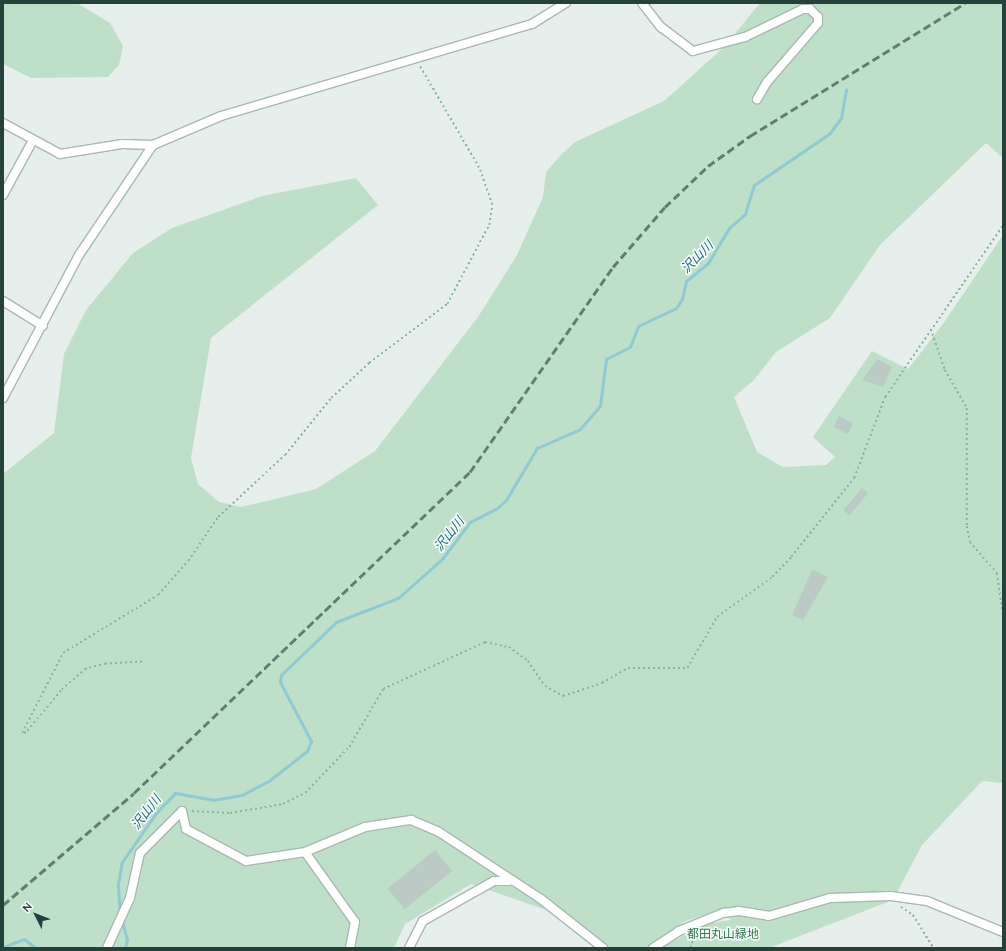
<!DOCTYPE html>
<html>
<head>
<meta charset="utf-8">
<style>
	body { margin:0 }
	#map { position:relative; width:1006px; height:951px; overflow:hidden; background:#e6efeb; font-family:Quicksand,"Noto Sans JP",sans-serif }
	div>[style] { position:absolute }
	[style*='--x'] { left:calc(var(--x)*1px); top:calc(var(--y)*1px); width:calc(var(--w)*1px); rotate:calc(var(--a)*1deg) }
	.green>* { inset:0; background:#bfe0c8 }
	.stream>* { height:3px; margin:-1.5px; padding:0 1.5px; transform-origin:1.5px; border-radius:1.5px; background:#8ec9d4 }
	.building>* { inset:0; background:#bbcac4; transform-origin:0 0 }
	.path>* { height:1.5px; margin-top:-0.75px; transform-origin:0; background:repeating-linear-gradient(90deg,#86b3a5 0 2px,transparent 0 5px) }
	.roads { filter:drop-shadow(1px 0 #a8b8b2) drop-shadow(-1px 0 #a8b8b2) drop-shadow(0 1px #a8b8b2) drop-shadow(0 -1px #a8b8b2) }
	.minor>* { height:8px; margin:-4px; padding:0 4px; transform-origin:4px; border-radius:4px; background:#fff }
	.rail>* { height:3px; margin-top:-1.5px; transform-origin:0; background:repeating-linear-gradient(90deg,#5f7d75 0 8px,transparent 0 12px) }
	span { translate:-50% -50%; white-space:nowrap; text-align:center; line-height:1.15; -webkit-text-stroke:3px #f7fbf9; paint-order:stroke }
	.park-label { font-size:12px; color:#2d7a4b }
	.water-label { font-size:13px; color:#1c6f80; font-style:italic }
	.frame { position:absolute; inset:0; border:4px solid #24423a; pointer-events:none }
	.north { position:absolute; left:16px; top:895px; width:40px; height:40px; -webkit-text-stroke:3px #f7fbf9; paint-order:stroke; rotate:312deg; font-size:11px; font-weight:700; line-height:16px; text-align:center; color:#24423a }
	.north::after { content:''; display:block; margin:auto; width:14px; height:18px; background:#24423a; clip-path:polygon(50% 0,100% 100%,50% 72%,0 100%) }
</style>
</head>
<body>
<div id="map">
	<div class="green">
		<i style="clip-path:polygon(3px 3px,77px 3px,110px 23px,123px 46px,119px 65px,108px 77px,31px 78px,3px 64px)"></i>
		<i style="clip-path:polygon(760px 3px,1003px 3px,1003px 158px,986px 143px,880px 245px,830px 318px,776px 352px,754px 380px,734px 397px,757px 452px,783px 467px,826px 465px,835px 457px,813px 437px,872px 351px,908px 369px,943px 324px,1003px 235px,1003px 783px,982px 781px,922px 845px,893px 900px,769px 948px,661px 948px,705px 924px,731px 920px,720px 910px,685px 921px,652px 948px,605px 948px,563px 916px,471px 884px,405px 924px,394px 948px,3px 948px,3px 474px,54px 433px,64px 354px,86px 310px,133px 253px,172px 228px,262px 196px,356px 178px,378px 205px,211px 338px,191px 458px,198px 484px,219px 502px,241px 507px,316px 489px,375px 451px,478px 317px,517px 255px,543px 197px,546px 172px,561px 155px,575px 142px,664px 101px,724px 47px)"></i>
	</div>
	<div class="stream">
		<i style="--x:120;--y:916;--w:32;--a:-94"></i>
		<i style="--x:118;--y:884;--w:22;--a:-80"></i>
		<i style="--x:122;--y:862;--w:60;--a:-55.2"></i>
		<i style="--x:156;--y:813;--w:28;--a:-46"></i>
		<i style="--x:175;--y:793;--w:39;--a:10"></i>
		<i style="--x:213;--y:800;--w:29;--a:-10"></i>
		<i style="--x:242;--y:795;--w:32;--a:-28"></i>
		<i style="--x:270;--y:780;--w:47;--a:-38.1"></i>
		<i style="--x:307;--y:751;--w:11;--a:-68"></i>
		<i style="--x:311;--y:741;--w:67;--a:-117.7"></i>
		<i style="--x:280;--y:682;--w:7;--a:-82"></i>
		<i style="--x:281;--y:675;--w:76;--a:-43.9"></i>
		<i style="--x:336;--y:622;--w:66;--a:-21.2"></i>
		<i style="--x:398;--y:598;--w:59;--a:-41.6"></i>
		<i style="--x:442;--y:559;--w:46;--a:-52.9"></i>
		<i style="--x:470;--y:522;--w:29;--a:-27"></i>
		<i style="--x:496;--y:509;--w:13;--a:-42"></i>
		<i style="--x:506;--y:500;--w:61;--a:-59.2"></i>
		<i style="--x:537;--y:448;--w:47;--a:-23.8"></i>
		<i style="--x:580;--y:429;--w:30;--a:-49"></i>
		<i style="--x:600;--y:406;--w:47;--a:-82.7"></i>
		<i style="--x:606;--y:359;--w:27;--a:-27"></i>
		<i style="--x:630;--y:347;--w:22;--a:-69"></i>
		<i style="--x:638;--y:326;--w:42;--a:-25.3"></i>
		<i style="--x:676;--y:308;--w:11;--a:-56"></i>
		<i style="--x:682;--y:299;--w:18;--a:-77"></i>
		<i style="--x:686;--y:281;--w:28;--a:-39"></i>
		<i style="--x:708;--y:263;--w:41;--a:-59"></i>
		<i style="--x:729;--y:228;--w:21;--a:-41"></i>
		<i style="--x:745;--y:214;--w:30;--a:-73"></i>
		<i style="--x:754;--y:185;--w:91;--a:-34.2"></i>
		<i style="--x:829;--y:134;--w:20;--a:-53"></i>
		<i style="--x:841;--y:118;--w:29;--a:-80"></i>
		<i style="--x:122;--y:921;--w:20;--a:75"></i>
		<i style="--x:127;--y:940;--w:8;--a:104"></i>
		<i style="--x:3;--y:947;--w:22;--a:-21"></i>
		<i style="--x:24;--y:939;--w:15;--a:37"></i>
	</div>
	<div class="building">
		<i style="clip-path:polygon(877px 359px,892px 367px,883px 387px,862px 380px)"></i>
		<i style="left:839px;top:416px;width:16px;height:12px;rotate:27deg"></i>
		<i style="left:862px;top:488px;width:8px;height:29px;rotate:40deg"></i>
		<i style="clip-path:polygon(812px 570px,828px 577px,803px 620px,792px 615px)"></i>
		<i style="left:435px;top:850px;width:27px;height:61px;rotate:51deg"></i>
	</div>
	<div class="path">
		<i style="--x:931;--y:329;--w:43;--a:71.1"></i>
		<i style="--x:945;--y:370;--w:44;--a:59.9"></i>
		<i style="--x:967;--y:408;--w:118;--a:90"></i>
		<i style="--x:967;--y:526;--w:16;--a:79"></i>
		<i style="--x:970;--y:542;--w:41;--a:48.9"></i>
		<i style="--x:997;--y:573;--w:40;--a:81.5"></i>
		<i style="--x:142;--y:662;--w:36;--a:177"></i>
		<i style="--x:106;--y:664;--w:21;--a:166"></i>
		<i style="--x:86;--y:669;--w:33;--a:139"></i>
		<i style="--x:61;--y:691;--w:55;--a:129.8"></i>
		<i style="--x:26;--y:733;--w:4;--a:180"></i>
		<i style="--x:22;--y:733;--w:90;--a:-62.9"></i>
		<i style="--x:63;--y:653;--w:111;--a:-31.4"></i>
		<i style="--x:158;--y:595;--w:45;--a:-48.6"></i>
		<i style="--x:188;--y:561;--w:53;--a:-55.7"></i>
		<i style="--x:218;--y:517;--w:91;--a:-42.8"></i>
		<i style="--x:285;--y:455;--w:73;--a:-51.1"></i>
		<i style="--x:331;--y:398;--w:52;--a:-42.6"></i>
		<i style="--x:369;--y:363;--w:98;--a:-37.1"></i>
		<i style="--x:447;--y:304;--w:89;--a:-62"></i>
		<i style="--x:489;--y:225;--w:20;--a:-81"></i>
		<i style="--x:492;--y:205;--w:39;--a:-109"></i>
		<i style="--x:479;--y:168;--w:117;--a:-120.3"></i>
		<i style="--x:192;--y:811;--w:38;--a:3"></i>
		<i style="--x:230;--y:813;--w:54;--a:-9.6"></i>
		<i style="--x:283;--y:804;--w:25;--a:-27"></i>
		<i style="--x:305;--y:793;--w:64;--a:-46.3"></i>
		<i style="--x:349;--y:747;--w:67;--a:-59.6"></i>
		<i style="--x:383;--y:689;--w:112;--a:-24.7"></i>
		<i style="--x:485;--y:642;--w:25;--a:12"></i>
		<i style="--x:509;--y:647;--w:24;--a:36"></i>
		<i style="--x:528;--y:661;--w:30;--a:56"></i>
		<i style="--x:545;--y:686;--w:21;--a:29"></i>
		<i style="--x:563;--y:696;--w:41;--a:-18.4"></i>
		<i style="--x:602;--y:683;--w:30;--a:-30"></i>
		<i style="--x:628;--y:668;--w:59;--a:0"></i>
		<i style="--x:687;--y:668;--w:59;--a:-59.5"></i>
		<i style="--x:717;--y:617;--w:68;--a:-36"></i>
		<i style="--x:772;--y:577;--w:28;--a:-46"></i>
		<i style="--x:791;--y:557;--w:101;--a:-51.4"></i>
		<i style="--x:854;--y:478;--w:87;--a:-69.1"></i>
		<i style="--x:885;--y:397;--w:209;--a:-55.5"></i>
		<i style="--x:901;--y:907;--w:14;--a:34"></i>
		<i style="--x:913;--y:915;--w:39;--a:58"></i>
		<i style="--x:690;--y:948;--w:14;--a:-69"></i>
		<i style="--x:857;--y:948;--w:1;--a:0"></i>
	</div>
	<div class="roads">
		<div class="minor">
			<i style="--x:642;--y:3;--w:31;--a:52"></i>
			<i style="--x:661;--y:27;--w:40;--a:37"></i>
			<i style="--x:693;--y:51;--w:54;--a:-15.1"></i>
			<i style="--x:745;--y:37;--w:64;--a:-25.8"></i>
			<i style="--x:803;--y:9;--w:7;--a:0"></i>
			<i style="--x:810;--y:9;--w:11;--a:45"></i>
			<i style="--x:818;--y:17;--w:6;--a:90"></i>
			<i style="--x:818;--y:23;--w:78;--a:130.8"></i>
			<i style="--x:767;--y:82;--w:20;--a:120"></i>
			<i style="--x:3;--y:123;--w:65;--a:28.5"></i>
			<i style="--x:60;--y:154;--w:63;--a:-9.2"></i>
			<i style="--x:122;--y:144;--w:31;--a:2"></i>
			<i style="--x:3;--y:195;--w:60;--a:-61.3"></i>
			<i style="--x:3;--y:301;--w:47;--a:32"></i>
			<i style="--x:3;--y:398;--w:162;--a:-62"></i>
			<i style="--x:79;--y:255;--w:133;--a:-56.1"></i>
			<i style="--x:153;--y:145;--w:74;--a:-23.1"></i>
			<i style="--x:221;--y:116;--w:324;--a:-16.5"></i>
			<i style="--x:532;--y:24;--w:40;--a:-32"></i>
			<i style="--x:182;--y:811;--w:18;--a:77"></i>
			<i style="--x:186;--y:829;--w:68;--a:28.1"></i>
			<i style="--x:246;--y:861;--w:60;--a:-8.7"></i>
			<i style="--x:305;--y:852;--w:65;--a:-22.6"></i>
			<i style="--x:365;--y:827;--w:47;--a:-8.7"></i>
			<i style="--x:411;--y:820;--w:30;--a:23"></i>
			<i style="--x:439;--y:832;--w:122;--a:33.3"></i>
			<i style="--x:541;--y:899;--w:79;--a:38.3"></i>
			<i style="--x:305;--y:852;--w:86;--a:54.5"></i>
			<i style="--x:355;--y:922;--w:26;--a:101"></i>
			<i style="--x:107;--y:948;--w:55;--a:-65.3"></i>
			<i style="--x:130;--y:898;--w:46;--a:-77.5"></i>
			<i style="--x:140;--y:853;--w:59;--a:-45"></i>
			<i style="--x:409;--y:948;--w:30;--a:-63"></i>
			<i style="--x:423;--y:921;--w:81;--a:-29.4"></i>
			<i style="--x:494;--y:881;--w:15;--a:0"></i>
			<i style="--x:653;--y:948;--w:31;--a:-33"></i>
			<i style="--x:679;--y:931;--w:48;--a:-22.2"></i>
			<i style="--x:723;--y:913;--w:16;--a:-7"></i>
			<i style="--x:739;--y:911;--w:30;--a:9"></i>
			<i style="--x:769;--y:916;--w:64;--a:-16.4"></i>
			<i style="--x:830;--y:898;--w:61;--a:-1.9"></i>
			<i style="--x:891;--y:896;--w:36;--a:8"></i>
			<i style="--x:927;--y:901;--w:82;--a:22.2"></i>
		</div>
	</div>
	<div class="rail">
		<i style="--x:3;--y:905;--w:172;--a:-40.5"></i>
		<i style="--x:134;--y:793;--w:465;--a:-43.7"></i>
		<i style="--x:470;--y:472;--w:250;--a:-55.1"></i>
		<i style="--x:613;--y:267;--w:79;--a:-49.1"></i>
		<i style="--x:665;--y:207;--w:59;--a:-43.6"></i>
		<i style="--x:708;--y:166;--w:52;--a:-35.5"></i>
		<i style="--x:750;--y:136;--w:253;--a:-31.7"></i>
	</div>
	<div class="park-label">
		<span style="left:723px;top:934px">都田丸山緑地</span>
	</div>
	<div class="water-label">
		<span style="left:697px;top:257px;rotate:-45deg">沢山川</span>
		<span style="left:449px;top:534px;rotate:-51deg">沢山川</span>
		<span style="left:146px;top:812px;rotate:-52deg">沢山川</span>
	</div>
	<div class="frame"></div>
	<div class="north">N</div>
</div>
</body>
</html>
